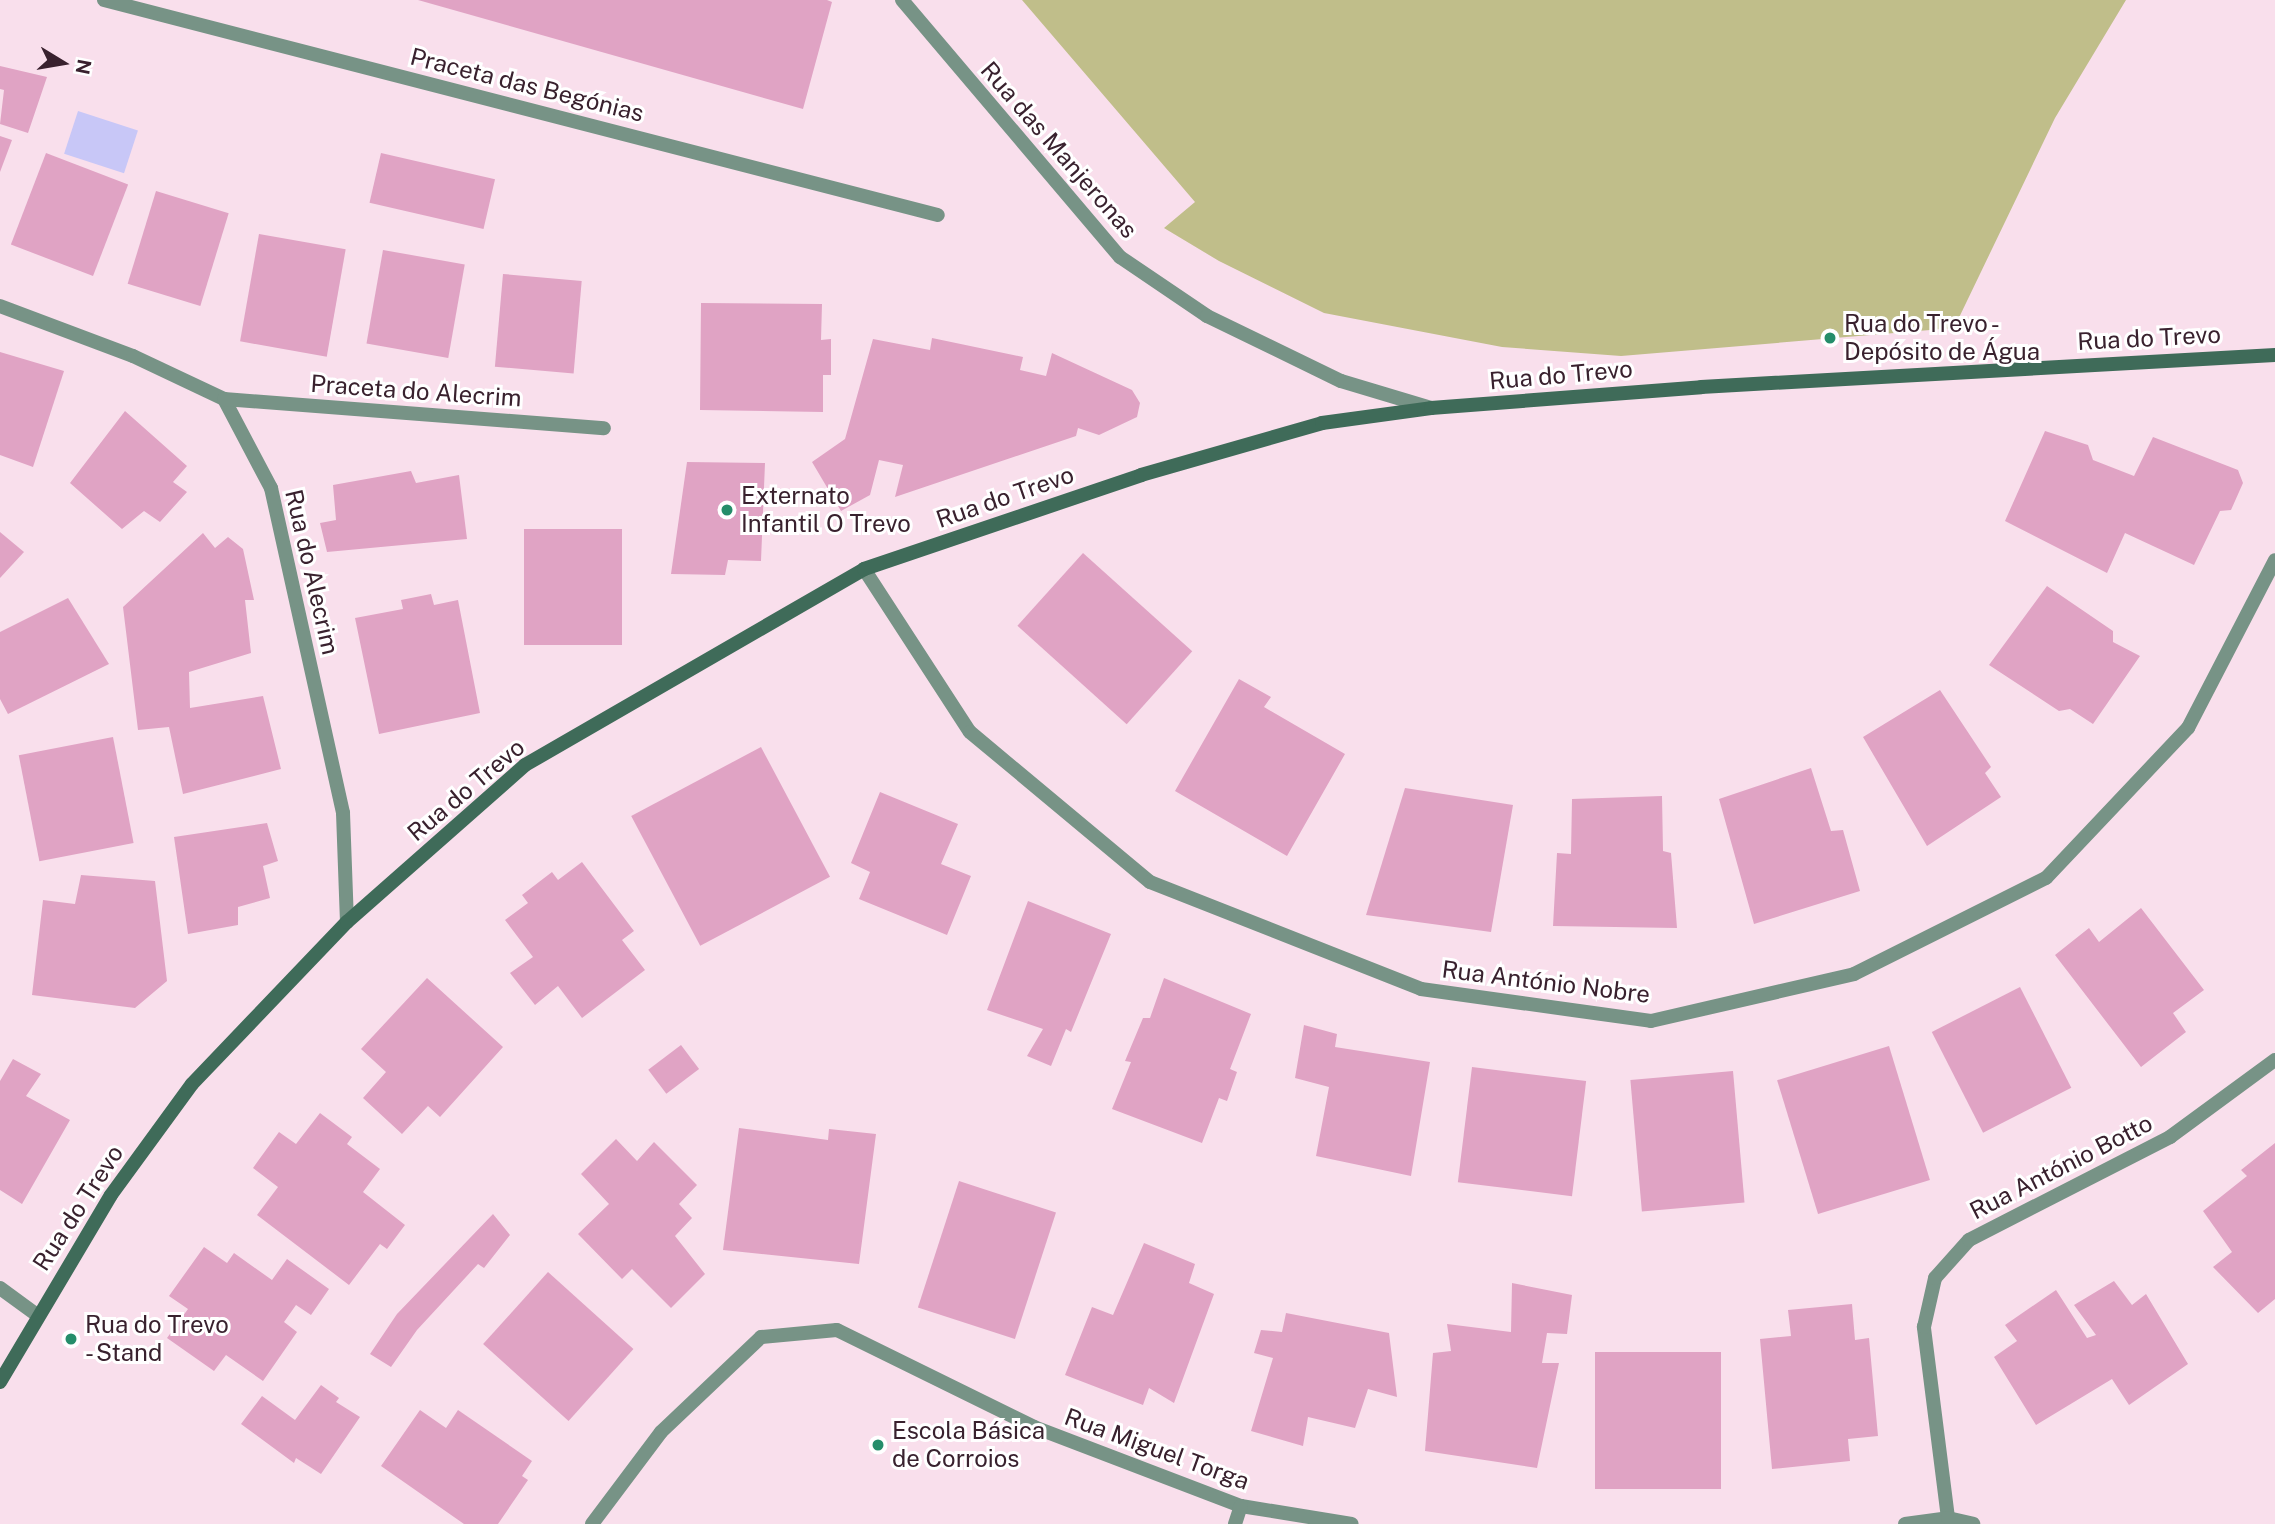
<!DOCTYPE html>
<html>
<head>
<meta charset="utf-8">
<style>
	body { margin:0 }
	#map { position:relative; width:2275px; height:1524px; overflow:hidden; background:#f9dfec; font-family:"Public Sans",sans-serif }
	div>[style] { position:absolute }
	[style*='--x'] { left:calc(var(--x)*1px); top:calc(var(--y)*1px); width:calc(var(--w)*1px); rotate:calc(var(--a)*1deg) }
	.green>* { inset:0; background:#c0be8a }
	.water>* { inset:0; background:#c8c7f7; transform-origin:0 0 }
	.building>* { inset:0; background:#e0a3c4; transform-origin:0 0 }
	.street>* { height:14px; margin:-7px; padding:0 7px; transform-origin:7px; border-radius:7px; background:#779386 }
	.secondary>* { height:14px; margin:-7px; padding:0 7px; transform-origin:7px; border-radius:7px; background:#3f6b59 }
	.dots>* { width:19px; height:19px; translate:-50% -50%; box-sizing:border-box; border:4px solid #fff; border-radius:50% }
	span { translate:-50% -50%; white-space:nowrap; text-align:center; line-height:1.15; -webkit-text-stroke:6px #fff; paint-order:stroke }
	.street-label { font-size:24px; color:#39212e }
	.poi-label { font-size:24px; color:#39212e }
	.left { translate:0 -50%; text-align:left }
	.north { position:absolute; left:28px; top:28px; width:70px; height:70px; -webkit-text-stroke:5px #fff; paint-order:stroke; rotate:101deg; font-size:19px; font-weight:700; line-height:28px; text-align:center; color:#39212e }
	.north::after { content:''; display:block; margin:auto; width:24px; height:32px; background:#39212e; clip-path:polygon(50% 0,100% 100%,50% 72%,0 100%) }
</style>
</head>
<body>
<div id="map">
	<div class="green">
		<i style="clip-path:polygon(1022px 0,2126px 0,2055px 118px,1954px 328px,1621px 356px,1502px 347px,1324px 313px,1219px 261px,1164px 228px,1195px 202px)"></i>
	</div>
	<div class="water">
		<i style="left:78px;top:111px;width:63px;height:45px;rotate:18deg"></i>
	</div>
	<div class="building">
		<i style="clip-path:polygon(418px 0,827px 0,832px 2px,803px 109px)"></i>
		<i style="clip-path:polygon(0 66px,47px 77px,28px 133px,0 124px,4px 90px,0 89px)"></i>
		<i style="clip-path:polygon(0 136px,12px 140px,0 172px)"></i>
		<i style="left:46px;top:153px;width:88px;height:98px;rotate:21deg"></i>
		<i style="left:381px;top:153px;width:117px;height:51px;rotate:13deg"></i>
		<i style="left:156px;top:191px;width:76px;height:97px;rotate:17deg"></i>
		<i style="left:259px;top:234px;width:88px;height:109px;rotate:10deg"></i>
		<i style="left:383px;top:250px;width:83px;height:95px;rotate:10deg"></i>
		<i style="left:503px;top:274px;width:79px;height:93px;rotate:5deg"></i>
		<i style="clip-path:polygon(701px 303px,822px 304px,821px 340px,831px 339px,831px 375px,823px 375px,823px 412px,700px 410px)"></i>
		<i style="clip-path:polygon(932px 338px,1023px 357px,1020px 370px,1046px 376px,1052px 353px,1132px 390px,1140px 403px,1137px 417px,1099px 435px,1078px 428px,1076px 436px,895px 497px,903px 465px,879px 460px,870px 495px,841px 511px,812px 462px,845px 439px,873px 339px,930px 350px)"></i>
		<i style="clip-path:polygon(0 352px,64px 371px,33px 467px,0 455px)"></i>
		<i style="clip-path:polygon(125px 411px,187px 466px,173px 482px,187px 492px,160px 522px,144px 511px,122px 529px,70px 483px)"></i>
		<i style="clip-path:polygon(2045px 431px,2088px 445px,2093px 460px,2134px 476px,2153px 437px,2238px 470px,2243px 483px,2231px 510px,2220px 511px,2194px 565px,2125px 533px,2107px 573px,2005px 521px)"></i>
		<i style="clip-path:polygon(687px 462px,765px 463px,761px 561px,728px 560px,725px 575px,671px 574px)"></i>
		<i style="clip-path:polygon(411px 471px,416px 483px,459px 475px,467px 539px,327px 552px,320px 523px,336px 520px,333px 485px)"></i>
		<i style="left:524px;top:529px;width:98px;height:116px"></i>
		<i style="clip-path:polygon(0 532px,24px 552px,0 578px)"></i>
		<i style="clip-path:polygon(203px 533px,215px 548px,228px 537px,243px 549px,254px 600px,245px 600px,251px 653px,189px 672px,190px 708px,263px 696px,281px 769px,183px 794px,169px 727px,138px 730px,123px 607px)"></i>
		<i style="left:1083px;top:553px;width:147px;height:98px;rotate:42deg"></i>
		<i style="clip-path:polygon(2047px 586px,2113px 631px,2113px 642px,2140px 656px,2093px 724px,2070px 709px,2059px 711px,1989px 665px)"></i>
		<i style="clip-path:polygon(431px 594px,434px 605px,458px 600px,480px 713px,379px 734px,355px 618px,403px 609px,401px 600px)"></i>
		<i style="clip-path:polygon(68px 598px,109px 664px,8px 714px,0 699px,0 632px)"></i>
		<i style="clip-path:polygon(1239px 679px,1271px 697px,1264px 707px,1345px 754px,1287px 856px,1175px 791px)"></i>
		<i style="clip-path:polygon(1940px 690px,1991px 767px,1985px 773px,2001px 797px,1927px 846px,1863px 737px)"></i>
		<i style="left:113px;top:737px;width:108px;height:96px;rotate:79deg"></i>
		<i style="left:761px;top:747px;width:147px;height:147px;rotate:62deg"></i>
		<i style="clip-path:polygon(1811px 768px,1831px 831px,1843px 830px,1860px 891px,1754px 924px,1719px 799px)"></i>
		<i style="clip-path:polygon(1405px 788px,1513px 805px,1491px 932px,1366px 915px)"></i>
		<i style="clip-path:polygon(880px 792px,958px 824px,941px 864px,971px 876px,947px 935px,859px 899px,870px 872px,851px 863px)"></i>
		<i style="clip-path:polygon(1662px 796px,1663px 851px,1671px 853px,1677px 928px,1553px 926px,1557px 853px,1571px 854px,1572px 799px)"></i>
		<i style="clip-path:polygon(267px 823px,278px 861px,263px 866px,270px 898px,238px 907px,238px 925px,188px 934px,174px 837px)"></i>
		<i style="clip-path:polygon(582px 862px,634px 931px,622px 940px,645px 970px,582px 1018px,558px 986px,535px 1005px,510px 973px,533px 957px,505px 920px,528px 903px,522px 895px,552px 872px,558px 880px)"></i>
		<i style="clip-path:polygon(81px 875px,155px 881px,167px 981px,135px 1008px,32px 995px,43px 900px,75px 904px)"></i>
		<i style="clip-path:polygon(1028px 901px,1111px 934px,1071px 1032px,1066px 1029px,1051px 1066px,1027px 1056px,1043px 1029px,987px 1010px)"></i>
		<i style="clip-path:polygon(2141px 908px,2204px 990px,2173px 1013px,2186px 1032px,2141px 1067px,2055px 955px,2089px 928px,2099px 942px)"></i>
		<i style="clip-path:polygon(427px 978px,503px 1047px,440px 1117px,428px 1106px,402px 1134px,363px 1098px,386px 1072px,361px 1049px)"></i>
		<i style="clip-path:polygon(1164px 978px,1251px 1014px,1230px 1069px,1237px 1072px,1227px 1101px,1219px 1098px,1202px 1143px,1112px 1109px,1131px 1062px,1125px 1061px,1143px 1018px,1150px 1018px)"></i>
		<i style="left:2020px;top:987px;width:113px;height:99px;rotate:63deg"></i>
		<i style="clip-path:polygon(1304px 1025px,1337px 1034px,1335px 1047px,1430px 1062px,1411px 1176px,1316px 1156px,1329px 1087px,1295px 1078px)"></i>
		<i style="left:681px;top:1045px;width:30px;height:41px;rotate:53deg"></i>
		<i style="left:1889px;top:1046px;width:140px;height:117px;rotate:73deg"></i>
		<i style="clip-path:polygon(13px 1059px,41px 1074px,26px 1096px,70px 1120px,22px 1204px,0 1190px,0 1081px)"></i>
		<i style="left:1472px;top:1067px;width:115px;height:116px;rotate:7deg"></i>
		<i style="left:1733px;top:1071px;width:132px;height:103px;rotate:85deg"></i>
		<i style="clip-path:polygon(320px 1113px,352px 1137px,347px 1144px,380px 1169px,363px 1192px,405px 1225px,387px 1249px,380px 1244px,349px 1285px,257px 1215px,278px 1187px,253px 1168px,279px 1132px,296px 1144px)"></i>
		<i style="clip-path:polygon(739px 1128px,828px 1140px,829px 1129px,876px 1134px,859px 1264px,723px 1250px)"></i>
		<i style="clip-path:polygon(616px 1139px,637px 1161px,654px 1142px,697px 1185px,679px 1204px,692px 1218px,675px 1236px,705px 1274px,671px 1308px,632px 1269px,622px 1279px,578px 1234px,609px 1204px,581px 1174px)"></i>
		<i style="clip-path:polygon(2275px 1143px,2275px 1299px,2258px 1313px,2213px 1267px,2232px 1252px,2203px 1211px,2247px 1176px,2241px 1170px)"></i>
		<i style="left:959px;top:1181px;width:102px;height:133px;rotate:18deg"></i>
		<i style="clip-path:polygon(493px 1214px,510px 1235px,484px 1268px,478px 1264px,417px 1330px,391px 1367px,370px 1354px,397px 1314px)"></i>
		<i style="clip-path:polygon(1144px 1243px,1195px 1264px,1189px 1283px,1214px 1294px,1174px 1403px,1149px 1388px,1143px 1405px,1065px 1375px,1092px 1307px,1113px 1315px)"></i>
		<i style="clip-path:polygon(204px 1247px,227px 1263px,234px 1253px,272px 1280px,287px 1259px,329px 1289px,311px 1315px,296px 1305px,284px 1322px,297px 1332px,263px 1381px,226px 1355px,214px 1371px,167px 1338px,188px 1309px,169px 1296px)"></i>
		<i style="left:548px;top:1272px;width:115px;height:97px;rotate:42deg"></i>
		<i style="clip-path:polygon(2114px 1281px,2132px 1305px,2146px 1294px,2188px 1364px,2129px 1405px,2112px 1379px,2036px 1425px,1994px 1357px,2017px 1341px,2005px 1325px,2056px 1290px,2087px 1338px,2096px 1335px,2074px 1305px)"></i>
		<i style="clip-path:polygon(1512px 1283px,1572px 1295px,1567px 1334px,1547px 1333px,1542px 1363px,1559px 1363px,1537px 1468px,1425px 1451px,1433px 1353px,1451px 1351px,1447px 1324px,1511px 1332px)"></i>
		<i style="clip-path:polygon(1852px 1304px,1855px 1340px,1869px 1338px,1878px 1436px,1848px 1439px,1850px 1461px,1772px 1469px,1760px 1339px,1791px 1336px,1788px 1310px)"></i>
		<i style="clip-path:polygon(1286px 1313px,1389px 1333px,1397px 1397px,1368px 1389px,1355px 1428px,1308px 1417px,1303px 1446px,1251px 1431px,1273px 1358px,1254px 1353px,1261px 1330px,1282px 1332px)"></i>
		<i style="left:1721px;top:1352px;width:137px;height:126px;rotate:90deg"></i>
		<i style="clip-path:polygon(321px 1385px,339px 1398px,336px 1402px,360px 1417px,321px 1474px,296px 1458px,294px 1463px,241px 1424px,262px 1396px,295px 1420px)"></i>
		<i style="clip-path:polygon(420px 1410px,446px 1428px,458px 1410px,532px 1461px,522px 1476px,528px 1480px,498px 1524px,464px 1524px,381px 1466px)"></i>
	</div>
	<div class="street">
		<i style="--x:104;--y:0;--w:861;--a:14.46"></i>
		<i style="--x:902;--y:0;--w:337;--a:49.7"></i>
		<i style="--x:1120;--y:257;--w:105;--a:34.1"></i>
		<i style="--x:1207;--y:316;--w:149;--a:25.9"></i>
		<i style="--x:1341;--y:381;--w:94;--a:16.7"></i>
		<i style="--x:0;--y:306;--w:142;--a:20.6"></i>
		<i style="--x:133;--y:356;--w:101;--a:25.3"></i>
		<i style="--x:224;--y:399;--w:101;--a:62.2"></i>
		<i style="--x:271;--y:488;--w:333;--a:77.5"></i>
		<i style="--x:343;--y:813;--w:109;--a:87.9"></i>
		<i style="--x:224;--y:399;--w:381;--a:4.4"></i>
		<i style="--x:864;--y:569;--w:194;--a:57"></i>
		<i style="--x:970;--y:732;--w:234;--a:39.8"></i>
		<i style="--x:1150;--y:882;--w:291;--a:21.5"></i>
		<i style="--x:1421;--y:989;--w:232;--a:7.9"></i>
		<i style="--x:1651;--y:1021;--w:208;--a:-13"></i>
		<i style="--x:1854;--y:974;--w:215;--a:-26.6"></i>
		<i style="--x:2046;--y:878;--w:207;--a:-46.6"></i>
		<i style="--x:2188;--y:728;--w:189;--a:-62.6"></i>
		<i style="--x:0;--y:1288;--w:46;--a:36.1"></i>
		<i style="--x:1948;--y:1518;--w:193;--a:-97.2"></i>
		<i style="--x:1924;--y:1327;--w:50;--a:-77.3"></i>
		<i style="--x:1935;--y:1278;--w:51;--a:-48.2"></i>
		<i style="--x:1969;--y:1240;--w:226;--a:-27.1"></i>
		<i style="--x:2170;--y:1137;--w:130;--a:-36.3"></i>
		<i style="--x:592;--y:1524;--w:115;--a:-53.1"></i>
		<i style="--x:661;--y:1432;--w:138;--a:-43.5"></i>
		<i style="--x:761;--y:1337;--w:76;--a:-5.3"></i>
		<i style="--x:837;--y:1330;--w:220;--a:26.2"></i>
		<i style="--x:1034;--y:1427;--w:222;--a:20.9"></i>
		<i style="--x:1241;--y:1506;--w:112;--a:9.2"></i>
		<i style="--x:1235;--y:1524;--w:19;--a:-72"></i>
		<i style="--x:1905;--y:1524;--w:43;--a:-7.9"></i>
		<i style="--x:1948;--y:1518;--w:26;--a:13"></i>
	</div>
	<div class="secondary">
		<i style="--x:0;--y:1382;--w:217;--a:-59.3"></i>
		<i style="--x:111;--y:1195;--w:137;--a:-53.9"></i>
		<i style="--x:192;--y:1084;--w:224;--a:-46.3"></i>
		<i style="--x:347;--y:922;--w:237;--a:-41.4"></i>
		<i style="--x:525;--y:765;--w:392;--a:-30"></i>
		<i style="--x:864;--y:569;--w:293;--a:-18.7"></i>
		<i style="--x:1141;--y:475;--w:188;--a:-16"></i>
		<i style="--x:1322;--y:423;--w:110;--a:-7.8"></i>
		<i style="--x:1431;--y:408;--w:271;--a:-4.4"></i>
		<i style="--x:1701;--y:387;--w:575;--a:-3.19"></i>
	</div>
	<div class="dots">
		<i style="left:1830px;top:338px;background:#258d6a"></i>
		<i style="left:727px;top:510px;background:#258d6a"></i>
		<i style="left:71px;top:1339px;background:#258d6a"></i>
		<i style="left:878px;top:1445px;background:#258d6a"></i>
	</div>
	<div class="street-label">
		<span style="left:527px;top:85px;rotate:14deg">Praceta das Begónias</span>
		<span style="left:1059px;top:150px;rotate:49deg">Rua das Manjeronas</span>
		<span style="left:2149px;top:338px;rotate:-3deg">Rua do Trevo</span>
		<span style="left:1561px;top:375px;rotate:-5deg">Rua do Trevo</span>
		<span style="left:416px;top:391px;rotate:4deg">Praceta do Alecrim</span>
		<span style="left:1005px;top:497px;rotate:-19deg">Rua do Trevo</span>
		<span style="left:312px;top:572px;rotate:77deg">Rua do Alecrim</span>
		<span style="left:466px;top:790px;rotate:-40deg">Rua do Trevo</span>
		<span style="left:1546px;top:982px;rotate:7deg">Rua António Nobre</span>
		<span style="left:2061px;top:1167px;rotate:-27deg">Rua António Botto</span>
		<span style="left:78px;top:1208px;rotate:-57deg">Rua do Trevo</span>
		<span style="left:1157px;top:1449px;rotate:20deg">Rua Miguel Torga</span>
	</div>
	<div class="poi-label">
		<span class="left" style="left:1844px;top:338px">Rua do Trevo -<br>Depósito de Água</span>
		<span class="left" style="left:741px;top:510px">Externato<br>Infantil O Trevo</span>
		<span class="left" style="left:85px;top:1339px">Rua do Trevo<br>- Stand</span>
		<span class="left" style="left:892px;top:1445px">Escola Básica<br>de Corroios</span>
	</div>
	<div class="north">N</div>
</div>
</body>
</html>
